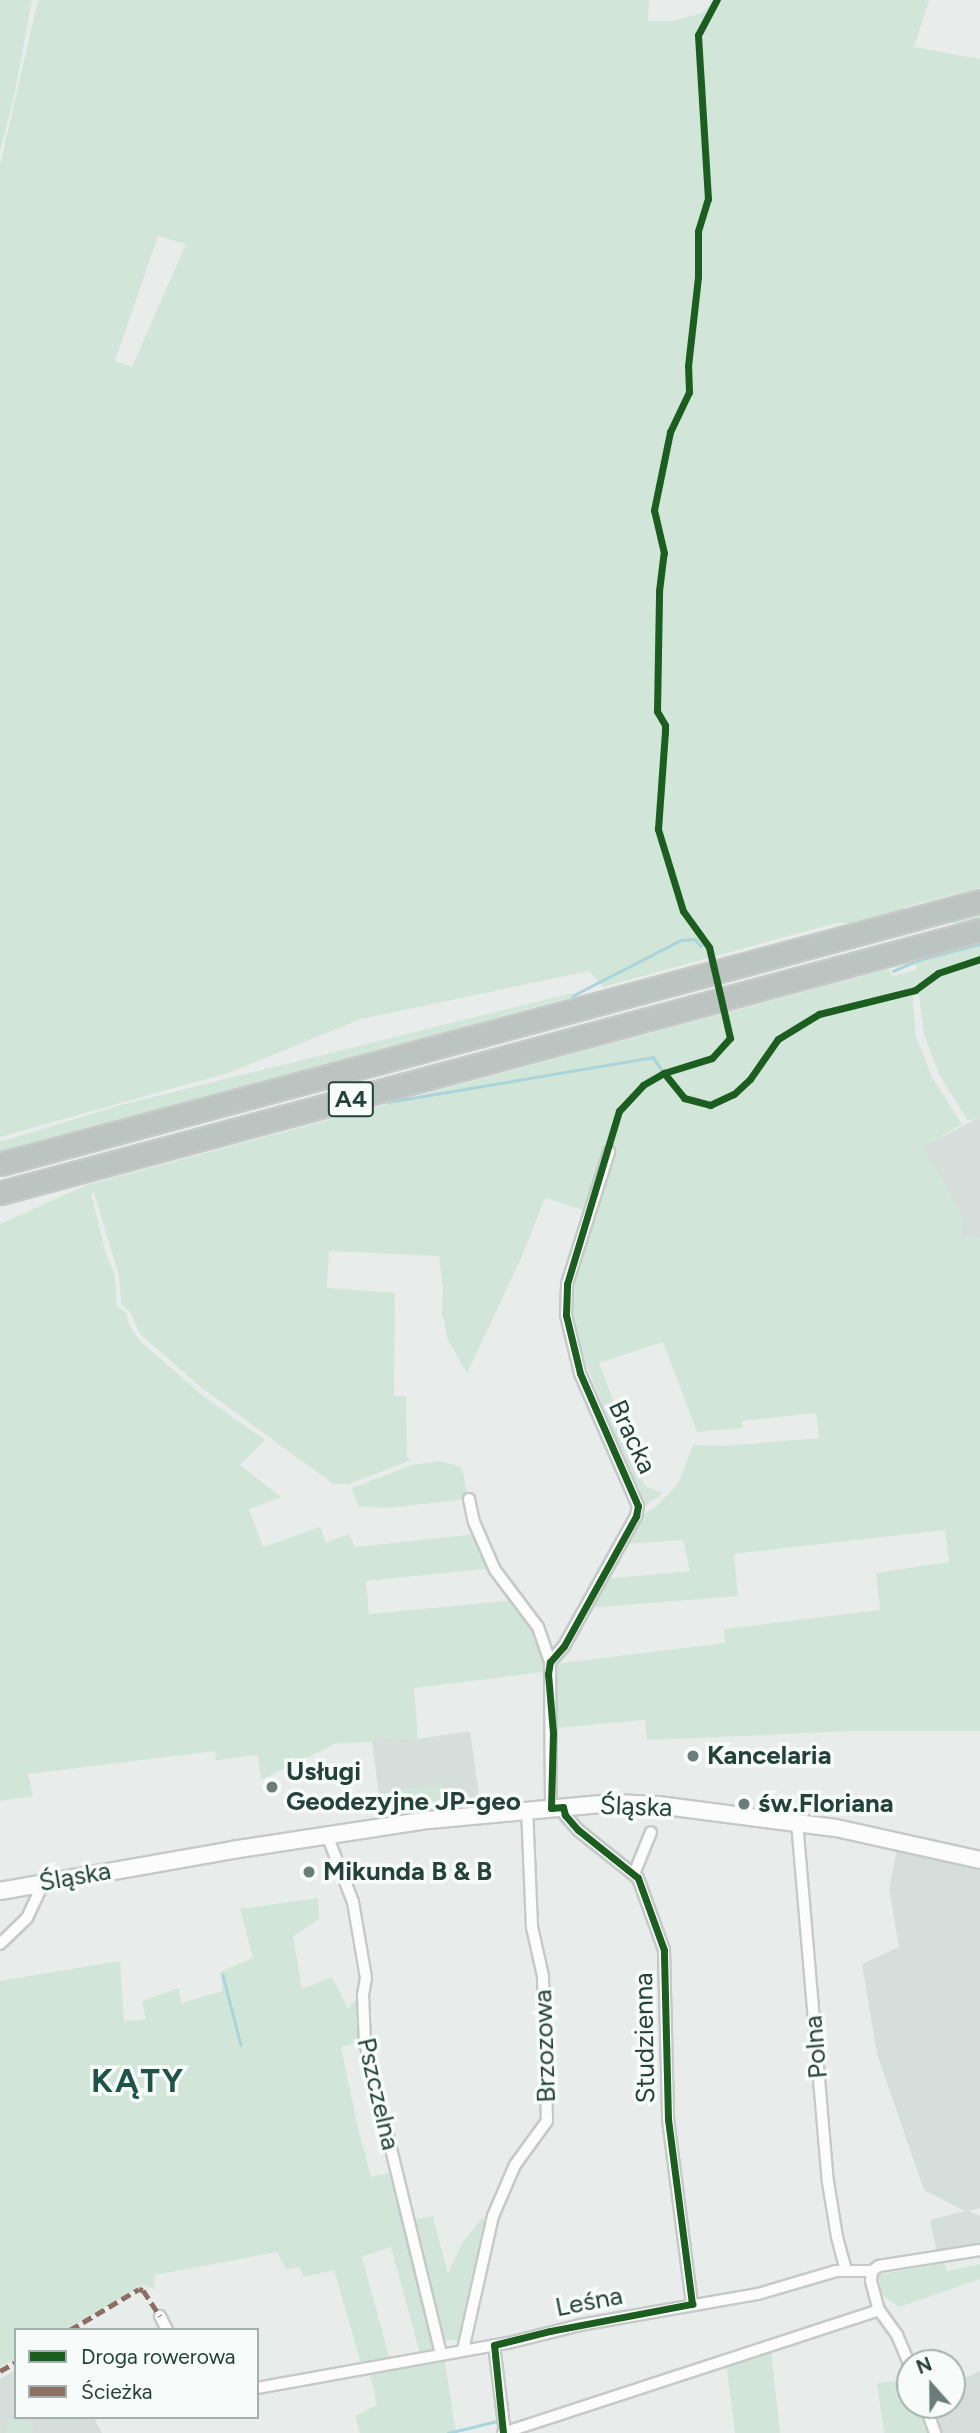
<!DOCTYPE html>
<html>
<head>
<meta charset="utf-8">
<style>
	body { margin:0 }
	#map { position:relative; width:980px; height:2433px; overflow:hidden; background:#e8edeb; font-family:Figtree,sans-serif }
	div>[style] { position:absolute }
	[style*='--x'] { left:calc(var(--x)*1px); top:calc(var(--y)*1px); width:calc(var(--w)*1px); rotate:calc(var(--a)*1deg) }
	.built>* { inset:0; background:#d6dedb }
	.green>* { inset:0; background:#d1e6d8; transform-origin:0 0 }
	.stream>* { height:2.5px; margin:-1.25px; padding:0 1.25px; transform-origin:1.25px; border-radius:1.25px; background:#a9d4db }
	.roads { filter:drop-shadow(2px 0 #c5cac8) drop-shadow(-2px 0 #c5cac8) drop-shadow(0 2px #c5cac8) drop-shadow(0 -2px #c5cac8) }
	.minor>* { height:10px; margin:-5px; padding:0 5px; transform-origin:5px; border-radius:5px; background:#fcfcfc }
	.secondary>* { height:16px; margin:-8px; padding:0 8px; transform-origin:8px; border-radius:8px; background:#fcfcfc }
	.motorway>* { height:21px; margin:-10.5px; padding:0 10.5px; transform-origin:10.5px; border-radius:10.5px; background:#bcc4c2 }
	.quiet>* { height:5px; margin-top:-2.5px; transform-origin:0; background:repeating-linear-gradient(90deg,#8d6e63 0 10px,transparent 0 15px) }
	.cycleway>* { height:7px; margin:-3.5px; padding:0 3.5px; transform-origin:3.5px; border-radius:3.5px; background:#1b5e20 }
	.dots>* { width:19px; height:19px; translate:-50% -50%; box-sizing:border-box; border:4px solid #f7fbf9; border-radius:50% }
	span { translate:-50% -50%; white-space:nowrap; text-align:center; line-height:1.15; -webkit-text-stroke:7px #f7fbf9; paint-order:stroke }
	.shield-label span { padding:2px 5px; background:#f7fbf9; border:2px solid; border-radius:5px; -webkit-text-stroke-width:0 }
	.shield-label { font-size:24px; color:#24423a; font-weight:700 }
	.street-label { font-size:26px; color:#24423a }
	.poi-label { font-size:26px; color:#24423a; font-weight:700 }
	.left { translate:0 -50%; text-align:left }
	.district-label { font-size:33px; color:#1f5548; font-weight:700; letter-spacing:2px }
	.legend { position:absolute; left:14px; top:2328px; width:245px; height:91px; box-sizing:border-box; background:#f7fbf9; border:2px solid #a3b1ad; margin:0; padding:9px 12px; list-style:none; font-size:21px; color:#24423a }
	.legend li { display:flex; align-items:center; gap:14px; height:35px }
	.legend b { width:35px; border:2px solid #a3b1ad }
	.north { position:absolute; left:896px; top:2349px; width:70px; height:70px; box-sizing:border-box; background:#f7fbf9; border:2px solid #a3b1ad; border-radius:50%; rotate:339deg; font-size:19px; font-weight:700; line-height:28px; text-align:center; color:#24423a }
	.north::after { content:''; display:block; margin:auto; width:24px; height:32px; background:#697e78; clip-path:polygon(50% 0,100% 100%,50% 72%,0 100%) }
</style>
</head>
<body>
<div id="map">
	<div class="built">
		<i style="clip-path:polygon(980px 1117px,980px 1237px,962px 1238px,960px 1212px,922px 1147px)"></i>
		<i style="clip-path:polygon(470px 1731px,480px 1802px,382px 1818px,372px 1742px,374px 1737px,418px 1739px)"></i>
		<i style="clip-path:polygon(897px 1850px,980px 1869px,980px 2208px,968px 2211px,980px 2216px,980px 2246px,937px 2253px,930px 2220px,965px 2211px,924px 2190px,877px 2054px,862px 1964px,899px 1947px,889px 1889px)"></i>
		<i style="clip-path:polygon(16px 2370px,16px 2417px,94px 2417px,102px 2433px,0 2433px,0 2379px)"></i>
		<i style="clip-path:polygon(980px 2371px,980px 2433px,941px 2433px,930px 2405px,952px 2405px,952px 2384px)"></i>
	</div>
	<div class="green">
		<i style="clip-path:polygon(0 0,32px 0,14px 97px,0 152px)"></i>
		<i style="clip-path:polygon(evenodd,38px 0,649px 0,648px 21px,672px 21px,702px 13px,714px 0,929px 0,914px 47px,980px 59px,980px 888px,901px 908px,879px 909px,869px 914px,603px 987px,589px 971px,361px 1019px,231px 1072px,0 1137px,0 165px,38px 0,158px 236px,186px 244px,132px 367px,115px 361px,158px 236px,38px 0,662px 538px,667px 554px,661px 591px,660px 687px,655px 706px,657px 591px,662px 538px)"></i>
		<i style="left:980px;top:908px;width:15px;height:1014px;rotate:90deg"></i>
		<i style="clip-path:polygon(980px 946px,980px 1117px,968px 1121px,940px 1076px,924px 1035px,917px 983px,913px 987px,913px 1005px,916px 1037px,933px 1079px,962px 1124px,923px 1147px,960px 1212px,962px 1238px,980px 1237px,980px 1731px,853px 1731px,647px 1740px,645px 1720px,557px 1728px,554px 1664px,725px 1643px,724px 1629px,880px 1610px,876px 1573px,949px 1562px,945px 1530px,734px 1554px,738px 1596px,587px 1608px,604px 1579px,690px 1571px,683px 1540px,622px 1544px,638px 1517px,656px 1507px,678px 1484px,693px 1445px,724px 1446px,819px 1438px,816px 1413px,742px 1421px,742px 1428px,697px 1432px,663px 1342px,599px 1363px,645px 1486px,663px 1493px,640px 1510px,637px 1488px,578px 1345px,570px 1295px,564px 1284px,586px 1211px,545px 1198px,520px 1261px,467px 1373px,448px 1340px,442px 1313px,443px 1290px,439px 1256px,329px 1251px,327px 1288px,395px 1293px,394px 1396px,406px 1396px,407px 1457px,411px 1460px,349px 1484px,334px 1484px,318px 1473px,202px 1388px,140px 1334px,130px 1312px,121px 1304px,119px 1275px,94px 1193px,91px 1194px,105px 1251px,115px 1276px,117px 1306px,127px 1314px,128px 1322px,139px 1340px,204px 1397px,265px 1440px,240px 1465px,281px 1497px,249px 1509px,263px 1547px,320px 1527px,326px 1543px,349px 1534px,355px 1547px,477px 1534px,492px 1568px,366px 1581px,369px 1614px,515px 1600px,535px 1627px,545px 1667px,544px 1672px,414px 1688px,418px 1739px,374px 1737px,372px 1742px,337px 1743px,261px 1780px,258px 1755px,216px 1760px,215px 1751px,28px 1774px,33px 1796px,0 1801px,0 1224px,87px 1185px,889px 969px,892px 976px,916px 970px,916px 963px)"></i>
		<i style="clip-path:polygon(572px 993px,571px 997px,485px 1021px,0 1152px,0 1142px,117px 1106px)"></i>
		<i style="clip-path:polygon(439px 1461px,462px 1467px,468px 1499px,387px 1508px,358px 1506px,352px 1488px,412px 1465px)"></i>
		<i style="clip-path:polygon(443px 1784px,441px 1804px,398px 1811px,402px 1789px)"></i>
		<i style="clip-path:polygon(318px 1898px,319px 1919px,293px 1936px,302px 1989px,332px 1977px,348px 2009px,360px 1995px,363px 2041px,341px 2047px,357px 2124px,371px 2177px,393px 2172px,435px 2350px,420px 2354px,391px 2247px,362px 2257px,390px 2360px,361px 2364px,334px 2270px,304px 2277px,299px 2267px,286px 2270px,277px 2252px,155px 2275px,154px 2289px,143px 2285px,66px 2330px,16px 2330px,16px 2358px,0 2367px,0 1981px,120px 1961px,124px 2021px,146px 2019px,142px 2001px,179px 1988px,181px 2003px,223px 1991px,220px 1972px,253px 1958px,240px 1909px)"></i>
		<i style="clip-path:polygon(433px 2216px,448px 2274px,462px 2243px,483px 2217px,487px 2231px,461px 2340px,442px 2340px,411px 2220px)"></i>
		<i style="clip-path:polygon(944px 2263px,947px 2271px,980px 2264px,980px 2279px,899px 2307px,882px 2295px,878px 2275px)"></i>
		<i style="clip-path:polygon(771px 2349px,780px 2433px,735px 2433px,726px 2363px)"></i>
		<i style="clip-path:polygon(444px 2356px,456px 2433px,360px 2433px,355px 2416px,377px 2405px,369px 2370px)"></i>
		<i style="clip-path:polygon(910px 2380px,910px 2405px,920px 2405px,931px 2433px,884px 2433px,877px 2383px)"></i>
		<i style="clip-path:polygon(9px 2418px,34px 2423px,32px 2433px,6px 2433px)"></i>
	</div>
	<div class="stream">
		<i style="--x:893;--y:971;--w:28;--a:-23"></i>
		<i style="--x:919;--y:960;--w:63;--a:-14.7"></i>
		<i style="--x:572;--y:996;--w:123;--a:-27.2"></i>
		<i style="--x:681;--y:940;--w:14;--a:-4"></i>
		<i style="--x:695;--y:939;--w:9;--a:49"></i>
		<i style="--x:388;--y:1102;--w:269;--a:-9.6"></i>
		<i style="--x:653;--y:1057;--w:14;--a:56"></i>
		<i style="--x:223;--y:1975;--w:72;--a:75.6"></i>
		<i style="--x:399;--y:2207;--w:138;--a:76.2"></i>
		<i style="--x:448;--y:2433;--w:50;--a:-13.8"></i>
	</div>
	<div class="roads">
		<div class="minor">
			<i style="--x:469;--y:1499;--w:24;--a:78"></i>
			<i style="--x:474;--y:1522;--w:52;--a:66.4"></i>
			<i style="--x:495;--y:1570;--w:71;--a:53"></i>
			<i style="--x:538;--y:1627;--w:37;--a:71"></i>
			<i style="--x:563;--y:1807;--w:8;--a:76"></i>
			<i style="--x:565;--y:1815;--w:20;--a:49"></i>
			<i style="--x:578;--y:1830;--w:77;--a:38.7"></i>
			<i style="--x:638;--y:1878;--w:77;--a:70.1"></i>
			<i style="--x:664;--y:1950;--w:169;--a:88.6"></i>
			<i style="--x:668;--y:2119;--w:187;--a:82.6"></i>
			<i style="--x:551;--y:1808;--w:146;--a:-90.4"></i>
			<i style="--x:550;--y:1662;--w:21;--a:-49"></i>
			<i style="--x:564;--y:1646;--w:149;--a:-61"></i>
			<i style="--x:636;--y:1516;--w:10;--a:-79"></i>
			<i style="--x:638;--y:1506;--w:145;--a:-113.6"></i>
			<i style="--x:580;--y:1373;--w:60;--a:-103.6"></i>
			<i style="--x:566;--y:1315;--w:31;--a:-88"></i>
			<i style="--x:567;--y:1284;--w:139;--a:-72.3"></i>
			<i style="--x:797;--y:1822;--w:361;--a:85.1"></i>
			<i style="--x:828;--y:2182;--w:56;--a:80.7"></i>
			<i style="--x:837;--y:2237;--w:34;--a:75"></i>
			<i style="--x:327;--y:1835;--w:72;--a:68.8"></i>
			<i style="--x:353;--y:1902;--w:77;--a:80.3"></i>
			<i style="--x:366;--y:1978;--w:17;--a:100"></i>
			<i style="--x:363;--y:1995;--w:47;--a:87.6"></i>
			<i style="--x:365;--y:2042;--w:321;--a:76.3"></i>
			<i style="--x:634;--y:1874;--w:45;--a:-68"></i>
			<i style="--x:0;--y:1944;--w:37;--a:-44"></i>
			<i style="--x:27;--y:1918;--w:38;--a:-65"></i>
			<i style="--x:872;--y:2271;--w:10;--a:96"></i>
			<i style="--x:871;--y:2281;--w:30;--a:75"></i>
			<i style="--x:879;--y:2310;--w:31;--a:54"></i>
			<i style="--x:897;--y:2335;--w:34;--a:67"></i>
			<i style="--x:160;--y:2316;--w:16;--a:63"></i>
			<i style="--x:494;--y:2345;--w:89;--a:82.9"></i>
			<i style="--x:463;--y:2350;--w:137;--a:-77.4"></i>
			<i style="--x:493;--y:2216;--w:56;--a:-66.7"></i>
			<i style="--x:515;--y:2165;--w:54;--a:-54"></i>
			<i style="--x:547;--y:2121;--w:145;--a:-91.6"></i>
			<i style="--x:543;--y:1976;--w:50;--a:-102.7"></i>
			<i style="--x:532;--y:1927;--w:117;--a:-92.4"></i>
			<i style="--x:257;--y:2388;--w:255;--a:-10.2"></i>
			<i style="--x:508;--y:2343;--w:74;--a:-14"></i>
			<i style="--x:580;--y:2325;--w:181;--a:-9.9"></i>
			<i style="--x:758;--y:2294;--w:81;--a:-16.4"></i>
			<i style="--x:836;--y:2271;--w:36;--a:0"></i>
			<i style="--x:872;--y:2271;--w:9;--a:-36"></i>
			<i style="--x:879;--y:2266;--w:102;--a:-9"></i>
			<i style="--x:925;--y:2405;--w:30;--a:70"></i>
			<i style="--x:503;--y:2433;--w:396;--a:-18.1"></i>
		</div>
		<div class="secondary">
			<i style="--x:0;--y:1891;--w:236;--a:-10"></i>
			<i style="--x:232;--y:1850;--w:199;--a:-8.7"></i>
			<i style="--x:429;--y:1820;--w:186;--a:-5.3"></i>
			<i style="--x:614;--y:1803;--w:44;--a:2.6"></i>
			<i style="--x:658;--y:1805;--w:179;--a:7.4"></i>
			<i style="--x:836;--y:1828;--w:148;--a:12.5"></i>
		</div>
		<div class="motorway">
			<i style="--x:0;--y:1164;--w:1015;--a:-15.02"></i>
			<i style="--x:0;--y:1193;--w:1015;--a:-15.02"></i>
		</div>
	</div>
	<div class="quiet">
		<i style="--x:70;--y:2330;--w:80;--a:-30.7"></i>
		<i style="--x:139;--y:2289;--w:4;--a:14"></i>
		<i style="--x:143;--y:2290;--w:31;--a:57"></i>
		<i style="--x:0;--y:2371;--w:18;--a:-29"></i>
	</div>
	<div class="cycleway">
		<i style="--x:664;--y:1073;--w:32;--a:51"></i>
		<i style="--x:684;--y:1098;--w:27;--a:15"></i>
		<i style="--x:710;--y:1105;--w:26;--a:-25"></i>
		<i style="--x:734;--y:1094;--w:22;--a:-43"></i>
		<i style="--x:750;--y:1079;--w:49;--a:-55"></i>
		<i style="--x:778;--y:1039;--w:48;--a:-31.4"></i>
		<i style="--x:819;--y:1014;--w:99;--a:-14"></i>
		<i style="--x:915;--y:990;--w:29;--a:-36"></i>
		<i style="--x:938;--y:973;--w:44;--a:-18.4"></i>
		<i style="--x:503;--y:2433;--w:88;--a:-95.8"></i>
		<i style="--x:494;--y:2345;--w:58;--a:-14"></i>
		<i style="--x:550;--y:2331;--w:145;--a:-10.8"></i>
		<i style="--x:692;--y:2304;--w:187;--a:-97.4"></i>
		<i style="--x:668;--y:2119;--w:169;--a:-91.4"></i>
		<i style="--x:664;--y:1950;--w:77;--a:-109.9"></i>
		<i style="--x:638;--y:1878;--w:77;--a:-141.3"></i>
		<i style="--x:578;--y:1830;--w:20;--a:-131"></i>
		<i style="--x:565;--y:1815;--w:8;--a:-104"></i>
		<i style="--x:563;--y:1807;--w:12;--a:175"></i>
		<i style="--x:551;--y:1808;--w:75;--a:-88.5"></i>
		<i style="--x:553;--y:1733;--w:59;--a:-94.8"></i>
		<i style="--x:548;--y:1674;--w:12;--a:-81"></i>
		<i style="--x:550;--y:1662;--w:21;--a:-49"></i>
		<i style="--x:564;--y:1646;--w:149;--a:-61"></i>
		<i style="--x:636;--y:1516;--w:10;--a:-79"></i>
		<i style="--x:638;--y:1506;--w:145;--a:-113.6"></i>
		<i style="--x:580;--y:1373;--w:60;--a:-103.6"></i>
		<i style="--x:566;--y:1315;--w:31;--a:-88"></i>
		<i style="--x:567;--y:1284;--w:181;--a:-73.3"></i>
		<i style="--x:619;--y:1111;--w:35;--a:-47"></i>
		<i style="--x:643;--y:1085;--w:24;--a:-30"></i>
		<i style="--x:664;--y:1073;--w:50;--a:-17.4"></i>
		<i style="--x:712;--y:1058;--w:27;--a:-48"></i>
		<i style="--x:730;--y:1038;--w:93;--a:-103"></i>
		<i style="--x:709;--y:947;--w:44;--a:-125.8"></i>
		<i style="--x:683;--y:911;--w:86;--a:-107"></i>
		<i style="--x:658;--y:829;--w:97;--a:-85.9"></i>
		<i style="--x:665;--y:732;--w:7;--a:-90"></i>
		<i style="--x:665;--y:725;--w:16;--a:-120"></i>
		<i style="--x:657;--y:711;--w:120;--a:-89"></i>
		<i style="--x:659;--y:591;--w:38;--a:-83"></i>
		<i style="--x:664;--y:553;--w:44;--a:-103.1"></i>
		<i style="--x:654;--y:510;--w:80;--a:-78.4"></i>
		<i style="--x:670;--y:432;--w:44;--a:-64.6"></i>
		<i style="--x:689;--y:392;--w:26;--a:-92"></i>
		<i style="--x:688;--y:366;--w:90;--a:-83.6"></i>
		<i style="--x:698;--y:277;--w:46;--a:-90"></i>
		<i style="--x:698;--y:231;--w:34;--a:-73"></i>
		<i style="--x:708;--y:199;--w:164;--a:-93.5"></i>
		<i style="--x:698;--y:35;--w:40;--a:-62"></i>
	</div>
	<div class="dots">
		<i style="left:693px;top:1756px;background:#697e78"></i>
		<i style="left:272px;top:1787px;background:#697e78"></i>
		<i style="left:744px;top:1804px;background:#697e78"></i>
		<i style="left:309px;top:1872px;background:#697e78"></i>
	</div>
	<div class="shield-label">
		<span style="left:351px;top:1099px">A4</span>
	</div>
	<div class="street-label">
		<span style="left:632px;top:1437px;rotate:65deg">Bracka</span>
		<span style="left:636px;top:1807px;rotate:2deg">Śląska</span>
		<span style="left:75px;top:1877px;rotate:-10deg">Śląska</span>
		<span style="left:645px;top:2038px;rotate:-91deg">Studzienna</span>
		<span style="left:545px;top:2046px;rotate:-92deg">Brzozowa</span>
		<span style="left:816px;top:2047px;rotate:-95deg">Polna</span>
		<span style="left:378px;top:2094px;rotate:77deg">Pszczelna</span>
		<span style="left:589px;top:2302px;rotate:-11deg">Leśna</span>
	</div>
	<div class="poi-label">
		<span class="left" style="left:707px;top:1756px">Kancelaria</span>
		<span class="left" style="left:286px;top:1787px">Usługi<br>Geodezyjne JP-geo</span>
		<span class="left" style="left:758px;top:1804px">św.Floriana</span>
		<span class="left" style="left:323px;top:1872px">Mikunda B &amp; B</span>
	</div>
	<div class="district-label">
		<span style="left:138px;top:2081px">KĄTY</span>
	</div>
	<ul class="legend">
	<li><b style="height:9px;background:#1b5e20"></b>Droga rowerowa</li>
	<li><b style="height:9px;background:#8d6e63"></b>Ścieżka</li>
	</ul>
	<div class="north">N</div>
</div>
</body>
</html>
